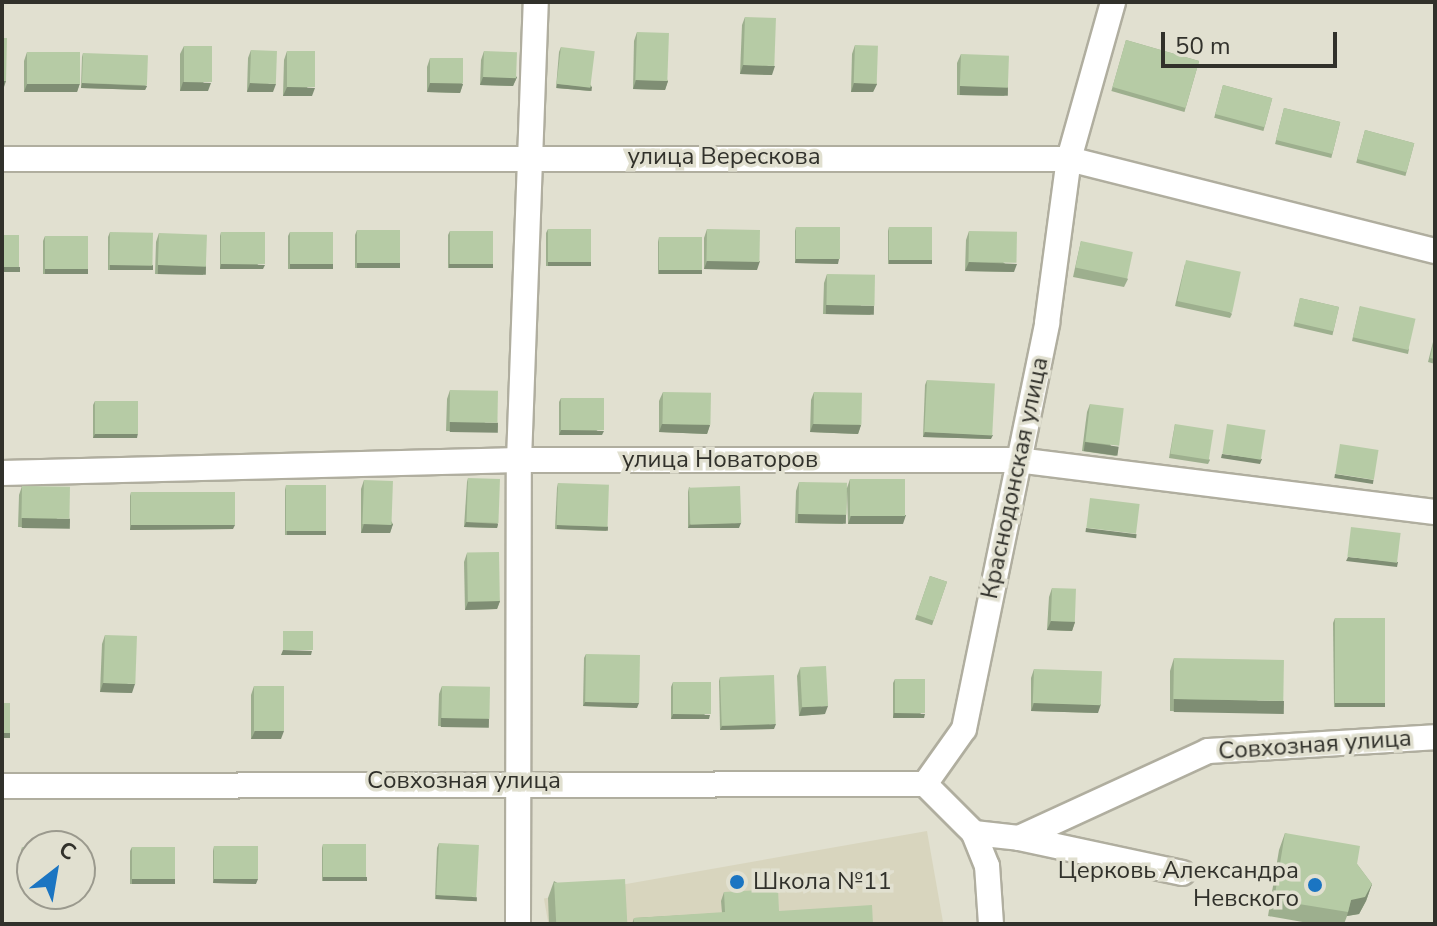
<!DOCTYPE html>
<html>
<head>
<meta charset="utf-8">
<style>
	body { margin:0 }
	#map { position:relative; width:1437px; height:926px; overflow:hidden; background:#e1e0d0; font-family:"Nunito Sans",sans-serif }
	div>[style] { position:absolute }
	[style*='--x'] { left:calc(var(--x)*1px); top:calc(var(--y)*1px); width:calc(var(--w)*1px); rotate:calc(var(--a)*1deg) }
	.built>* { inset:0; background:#d8d5be; transform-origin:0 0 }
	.roads { filter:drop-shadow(2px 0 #b0ae9f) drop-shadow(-2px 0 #b0ae9f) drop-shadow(0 2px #b0ae9f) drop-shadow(0 -2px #b0ae9f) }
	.minor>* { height:24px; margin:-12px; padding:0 12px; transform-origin:12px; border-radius:12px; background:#fff }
	.wall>* { inset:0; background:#9daf8e; transform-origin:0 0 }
	.shaded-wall>* { inset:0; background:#7f8e74; transform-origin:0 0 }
	.building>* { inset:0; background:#b6cba5; transform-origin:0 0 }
	.dots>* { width:22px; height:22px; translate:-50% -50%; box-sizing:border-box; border:4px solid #e1e0d0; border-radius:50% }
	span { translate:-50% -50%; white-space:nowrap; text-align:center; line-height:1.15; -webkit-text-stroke:7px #e1e0d0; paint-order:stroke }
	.street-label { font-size:24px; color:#31312b }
	.poi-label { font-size:24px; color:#31312b }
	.right { translate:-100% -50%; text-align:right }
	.left { translate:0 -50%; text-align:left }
	.frame { position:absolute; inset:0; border:4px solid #31312b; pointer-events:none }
	.north { position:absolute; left:16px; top:830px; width:80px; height:80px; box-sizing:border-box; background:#e1e0d0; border:2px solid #9b9a8e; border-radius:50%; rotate:31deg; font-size:22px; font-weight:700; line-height:32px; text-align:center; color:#31312b }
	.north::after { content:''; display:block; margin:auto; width:28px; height:36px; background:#1b75c2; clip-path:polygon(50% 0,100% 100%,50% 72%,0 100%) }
	.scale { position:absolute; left:1161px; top:32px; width:176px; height:36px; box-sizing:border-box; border:4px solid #31312b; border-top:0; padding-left:10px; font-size:24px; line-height:28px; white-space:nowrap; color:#31312b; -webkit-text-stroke:6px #e1e0d0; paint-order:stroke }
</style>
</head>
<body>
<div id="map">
	<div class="built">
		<i style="left:927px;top:831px;width:95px;height:389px;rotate:80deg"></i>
	</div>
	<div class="roads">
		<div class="minor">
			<i style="--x:2;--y:159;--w:1067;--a:0"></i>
			<i style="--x:1069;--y:159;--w:377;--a:14.1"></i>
			<i style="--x:2;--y:473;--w:517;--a:-1.44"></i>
			<i style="--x:519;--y:460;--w:498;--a:0"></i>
			<i style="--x:1017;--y:460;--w:421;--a:7.1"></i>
			<i style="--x:2;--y:786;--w:923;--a:-0.12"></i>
			<i style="--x:974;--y:833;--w:45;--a:6.3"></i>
			<i style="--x:1019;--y:838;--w:208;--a:-24.7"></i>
			<i style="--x:1208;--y:751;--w:227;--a:-3.5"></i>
			<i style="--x:1019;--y:838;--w:167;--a:12.1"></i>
			<i style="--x:518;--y:924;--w:464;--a:-89.9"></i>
			<i style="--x:519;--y:460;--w:458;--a:-87.9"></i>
			<i style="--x:991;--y:924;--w:58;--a:-93.9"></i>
			<i style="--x:987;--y:866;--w:35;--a:-112"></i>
			<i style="--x:974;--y:833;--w:69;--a:-135"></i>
			<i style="--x:925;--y:784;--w:67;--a:-54.7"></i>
			<i style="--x:964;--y:729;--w:414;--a:-78.4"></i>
			<i style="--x:1047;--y:323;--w:165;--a:-82.4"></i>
			<i style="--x:1069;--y:159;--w:163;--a:-74.3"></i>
		</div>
	</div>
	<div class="wall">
		<i style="clip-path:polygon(745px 17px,772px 75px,740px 74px,742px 25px)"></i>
		<i style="clip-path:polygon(637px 32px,668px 81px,665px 90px,633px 89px,634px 41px)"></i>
		<i style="left:1126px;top:40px;width:76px;height:53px;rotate:16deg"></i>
		<i style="clip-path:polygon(855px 45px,877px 84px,873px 92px,851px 92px,852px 54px)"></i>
		<i style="clip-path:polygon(184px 46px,208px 91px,180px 91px,180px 54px)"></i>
		<i style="clip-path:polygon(561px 47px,592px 87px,590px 91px,556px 88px,559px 52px)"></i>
		<i style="clip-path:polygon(251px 50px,273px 92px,247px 92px,248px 58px)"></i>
		<i style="clip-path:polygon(287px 51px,312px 96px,283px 96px,284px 60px)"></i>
		<i style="clip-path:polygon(484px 51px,517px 77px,513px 86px,480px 85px,481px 60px)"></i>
		<i style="clip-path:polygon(27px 52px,80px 83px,77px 92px,24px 92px,24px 61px)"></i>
		<i style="clip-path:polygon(83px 53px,147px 86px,145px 90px,81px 88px,82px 57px)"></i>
		<i style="clip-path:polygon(961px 54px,1005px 96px,957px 95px,957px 63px)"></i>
		<i style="clip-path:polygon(430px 58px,463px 84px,460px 93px,427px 92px,427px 67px)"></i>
		<i style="left:1223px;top:85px;width:51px;height:34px;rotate:15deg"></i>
		<i style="left:1284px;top:108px;width:58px;height:37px;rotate:14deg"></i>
		<i style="left:1365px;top:130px;width:51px;height:34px;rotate:15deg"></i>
		<i style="clip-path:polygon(796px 227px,838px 264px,795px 263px,795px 231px)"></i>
		<i style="clip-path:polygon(889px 227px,932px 260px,931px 264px,888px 264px,888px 231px)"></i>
		<i style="clip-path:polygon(548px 229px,591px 262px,589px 266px,546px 266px,546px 233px)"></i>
		<i style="clip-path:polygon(707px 229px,757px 270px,704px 269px,704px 238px)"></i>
		<i style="clip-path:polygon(357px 230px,400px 263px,398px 268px,355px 268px,355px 235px)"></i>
		<i style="clip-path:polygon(450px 231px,491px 268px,448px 268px,448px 235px)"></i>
		<i style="clip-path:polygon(969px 231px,1014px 272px,965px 271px,966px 240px)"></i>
		<i style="clip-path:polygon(110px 232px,152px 270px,108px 270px,108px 237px)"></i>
		<i style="clip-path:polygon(221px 232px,263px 269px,220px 269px,220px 236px)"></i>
		<i style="clip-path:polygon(290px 232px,332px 269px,288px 269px,288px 236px)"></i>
		<i style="clip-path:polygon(159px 233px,206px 266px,203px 275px,155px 274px,156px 242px)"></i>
		<i style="clip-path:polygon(45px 236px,87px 274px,43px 274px,43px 241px)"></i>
		<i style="clip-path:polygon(659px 237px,702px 270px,701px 274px,658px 274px,658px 242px)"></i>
		<i style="clip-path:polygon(1081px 241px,1128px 279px,1124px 287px,1073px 277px)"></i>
		<i style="clip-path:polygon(1185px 264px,1232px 314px,1230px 318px,1175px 306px)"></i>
		<i style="clip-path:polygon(827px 274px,871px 315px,823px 314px,824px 283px)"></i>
		<i style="left:1300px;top:298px;width:40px;height:29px;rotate:13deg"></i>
		<i style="clip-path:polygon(1360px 306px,1409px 349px,1408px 354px,1352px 341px)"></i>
		<i style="clip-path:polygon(1435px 334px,1435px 364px,1428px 362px)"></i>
		<i style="clip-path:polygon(927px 380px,991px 439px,923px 437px,925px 385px)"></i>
		<i style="clip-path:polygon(450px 390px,495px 432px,446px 431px,447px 399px)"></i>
		<i style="clip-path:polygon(663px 392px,710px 425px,707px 434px,659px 432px,659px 401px)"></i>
		<i style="clip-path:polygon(814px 392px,861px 425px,858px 434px,810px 432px,811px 400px)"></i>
		<i style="clip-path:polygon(561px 398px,602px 435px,559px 435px,559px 402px)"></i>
		<i style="clip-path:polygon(95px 401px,137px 438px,93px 438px,93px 405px)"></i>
		<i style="clip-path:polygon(1090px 404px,1116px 456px,1082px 451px,1087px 412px)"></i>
		<i style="clip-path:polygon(1175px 424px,1210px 460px,1208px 464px,1169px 458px)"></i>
		<i style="clip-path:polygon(468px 478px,498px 524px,497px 528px,464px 527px,467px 482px)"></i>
		<i style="clip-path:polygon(850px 479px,903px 524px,848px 524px,847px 491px,846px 515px,843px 524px,795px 523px,796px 491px,799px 482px,847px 488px)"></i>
		<i style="clip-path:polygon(364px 480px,393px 524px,390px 533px,361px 533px,361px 489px)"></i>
		<i style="clip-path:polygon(558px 483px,608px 527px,606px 531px,555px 529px,557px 488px)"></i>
		<i style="clip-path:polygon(286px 485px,324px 535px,285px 535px,285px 490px)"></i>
		<i style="clip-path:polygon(22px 486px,67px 528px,18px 527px,19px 495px)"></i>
		<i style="clip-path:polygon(689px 487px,739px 528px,688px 528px,688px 492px)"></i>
		<i style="clip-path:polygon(131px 492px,233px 529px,130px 530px,130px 496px)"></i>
		<i style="clip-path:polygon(467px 553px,500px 601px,497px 609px,465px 610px,464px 562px)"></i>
		<i style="left:930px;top:576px;width:18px;height:46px;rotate:19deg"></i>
		<i style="clip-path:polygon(1052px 588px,1075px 622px,1072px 631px,1047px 630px,1049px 597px)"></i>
		<i style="clip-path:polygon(1335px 618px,1385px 703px,1383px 707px,1334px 707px,1333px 623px)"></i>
		<i style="clip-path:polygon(105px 635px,132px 693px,100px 692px,102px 644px)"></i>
		<i style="clip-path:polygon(586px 654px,637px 708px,583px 706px,584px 658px)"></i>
		<i style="clip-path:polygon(1174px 658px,1280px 712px,1170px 711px,1170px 671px)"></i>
		<i style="clip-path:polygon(800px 668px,825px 714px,799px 716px,797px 676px)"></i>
		<i style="clip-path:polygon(1034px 669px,1098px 713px,1031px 711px,1031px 678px)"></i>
		<i style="clip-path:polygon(720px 677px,774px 729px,720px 730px,719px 681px)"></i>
		<i style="clip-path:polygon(895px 679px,924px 718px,893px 718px,893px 683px)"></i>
		<i style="clip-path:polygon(673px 682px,709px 719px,671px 719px,671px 687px)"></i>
		<i style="clip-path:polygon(254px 686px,281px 739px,251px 739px,251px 695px)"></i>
		<i style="clip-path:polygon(442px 686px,489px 719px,486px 727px,438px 726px,439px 694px)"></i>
		<i style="clip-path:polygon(1285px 833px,1357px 864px,1372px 884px,1366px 901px,1359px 914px,1347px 916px,1344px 924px,1314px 924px,1268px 916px,1279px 850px)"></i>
		<i style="clip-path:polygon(439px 843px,475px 901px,435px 899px,437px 848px)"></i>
		<i style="clip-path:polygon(323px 844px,365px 881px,322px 881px,322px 848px)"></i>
		<i style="clip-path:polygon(214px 846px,256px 884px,213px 883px,213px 851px)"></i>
		<i style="clip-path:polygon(22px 847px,32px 847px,32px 884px,20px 884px,21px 851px)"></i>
		<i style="clip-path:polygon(132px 847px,173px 884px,130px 884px,130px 851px)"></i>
		<i style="clip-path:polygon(554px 881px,627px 924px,549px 924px,548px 898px)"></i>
		<i style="clip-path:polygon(724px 892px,779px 911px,873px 924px,632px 924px,634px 918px,722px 913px,721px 901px)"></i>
	</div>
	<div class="shaded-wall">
		<i style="clip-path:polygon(743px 65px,775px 66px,772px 75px,740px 74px)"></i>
		<i style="clip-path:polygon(483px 77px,517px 77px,513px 86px,480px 85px)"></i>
		<i style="clip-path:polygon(636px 80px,668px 81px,665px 90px,633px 89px)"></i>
		<i style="clip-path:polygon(2px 81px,6px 81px,3px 90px,2px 90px)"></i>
		<i style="clip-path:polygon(183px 82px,211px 83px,208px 91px,180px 91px)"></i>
		<i style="clip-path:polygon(80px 83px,77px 92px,24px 92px,27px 84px)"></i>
		<i style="clip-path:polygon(82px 83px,147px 86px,145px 90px,81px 88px)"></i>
		<i style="clip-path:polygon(250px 83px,276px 84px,273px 92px,247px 92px)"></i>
		<i style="clip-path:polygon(430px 83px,463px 84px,460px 93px,427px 92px)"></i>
		<i style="clip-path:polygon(854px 83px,877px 84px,873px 92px,851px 92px)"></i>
		<i style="left:557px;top:84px;width:35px;height:4px;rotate:5deg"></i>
		<i style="left:960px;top:86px;width:48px;height:9px;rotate:1deg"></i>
		<i style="clip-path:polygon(287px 87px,315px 88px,312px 96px,283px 96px)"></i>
		<i style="clip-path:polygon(796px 259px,839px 259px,838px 264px,795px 263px)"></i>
		<i style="left:889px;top:260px;width:43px;height:4px"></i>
		<i style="clip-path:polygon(707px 261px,760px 261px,757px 270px,704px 269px)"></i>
		<i style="left:548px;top:262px;width:43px;height:4px"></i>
		<i style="clip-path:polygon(969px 262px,1017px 264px,1014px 272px,965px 271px)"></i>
		<i style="left:357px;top:263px;width:43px;height:5px"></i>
		<i style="clip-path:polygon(221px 264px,265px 265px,263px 269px,220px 269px)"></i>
		<i style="left:290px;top:264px;width:43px;height:5px"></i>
		<i style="left:449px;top:264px;width:44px;height:4px"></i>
		<i style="left:110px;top:265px;width:43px;height:5px"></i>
		<i style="left:158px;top:265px;width:48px;height:9px;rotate:1deg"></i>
		<i style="left:2px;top:267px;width:18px;height:5px"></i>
		<i style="left:45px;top:269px;width:43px;height:5px"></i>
		<i style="left:659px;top:270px;width:43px;height:4px"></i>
		<i style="left:826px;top:305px;width:48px;height:9px;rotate:1deg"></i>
		<i style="left:450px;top:422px;width:48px;height:10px;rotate:1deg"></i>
		<i style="clip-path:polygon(662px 424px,710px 425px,707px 434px,659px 432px)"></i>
		<i style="clip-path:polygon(813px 424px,861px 425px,858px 434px,810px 432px)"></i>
		<i style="clip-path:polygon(561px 430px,604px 431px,602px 435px,559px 435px)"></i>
		<i style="clip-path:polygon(925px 432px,993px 435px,991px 439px,923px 437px)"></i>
		<i style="clip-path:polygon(138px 433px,137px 438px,93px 438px,95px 434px)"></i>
		<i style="left:1085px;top:442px;width:34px;height:9px;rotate:8deg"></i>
		<i style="clip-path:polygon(1222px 454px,1262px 459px,1260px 464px,1221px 458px)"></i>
		<i style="left:1335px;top:474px;width:39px;height:4px;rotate:9deg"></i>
		<i style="left:798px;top:514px;width:48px;height:9px;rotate:1deg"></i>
		<i style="clip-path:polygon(906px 515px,903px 524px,848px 524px,851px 516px)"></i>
		<i style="left:22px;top:518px;width:48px;height:10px;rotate:1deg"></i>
		<i style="clip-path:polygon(466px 522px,498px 524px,497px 528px,464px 527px)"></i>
		<i style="clip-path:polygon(741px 523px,739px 528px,688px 528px,690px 524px)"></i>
		<i style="clip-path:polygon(364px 524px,393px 524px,390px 533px,361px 533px)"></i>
		<i style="clip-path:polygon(131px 525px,235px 525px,233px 529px,130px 530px)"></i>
		<i style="left:557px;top:525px;width:51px;height:4px;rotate:2deg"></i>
		<i style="left:1086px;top:528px;width:51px;height:4px;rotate:7deg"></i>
		<i style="left:287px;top:531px;width:39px;height:4px"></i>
		<i style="clip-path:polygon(1348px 557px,1398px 562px,1397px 567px,1346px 561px)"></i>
		<i style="clip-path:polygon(500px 601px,497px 609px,465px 610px,468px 602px)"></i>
		<i style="clip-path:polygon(1051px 621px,1075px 622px,1072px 631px,1047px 630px)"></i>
		<i style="clip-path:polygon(283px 650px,312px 651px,311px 655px,281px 655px)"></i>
		<i style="clip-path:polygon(103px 683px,135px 684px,132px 693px,100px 692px)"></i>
		<i style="left:1174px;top:699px;width:110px;height:13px;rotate:1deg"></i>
		<i style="clip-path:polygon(585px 702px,639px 703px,637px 708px,583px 706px)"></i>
		<i style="clip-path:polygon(1034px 703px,1101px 704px,1098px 713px,1031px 711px)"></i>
		<i style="left:1335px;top:703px;width:50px;height:4px"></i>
		<i style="clip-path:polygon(828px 706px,825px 714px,799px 716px,802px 707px)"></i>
		<i style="clip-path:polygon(894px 713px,925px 714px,924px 718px,893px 718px)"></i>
		<i style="clip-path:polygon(673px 714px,710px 715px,709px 719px,671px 719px)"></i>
		<i style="left:441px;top:718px;width:48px;height:9px;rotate:1deg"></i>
		<i style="clip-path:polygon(776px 724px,774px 729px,720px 730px,722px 726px)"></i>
		<i style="clip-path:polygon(255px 731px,284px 731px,281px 739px,251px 739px)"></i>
		<i style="left:2px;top:733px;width:8px;height:5px"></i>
		<i style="left:323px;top:877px;width:44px;height:4px"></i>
		<i style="left:132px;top:879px;width:43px;height:5px"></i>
		<i style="clip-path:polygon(214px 879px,258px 879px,256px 884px,213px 883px)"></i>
		<i style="clip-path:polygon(22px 880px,32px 880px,32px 884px,20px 884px)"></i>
		<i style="clip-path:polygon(1372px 884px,1366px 901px,1359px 914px,1347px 916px,1351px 900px)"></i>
		<i style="left:436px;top:895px;width:41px;height:4px;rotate:3deg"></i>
	</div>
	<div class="building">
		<i style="left:745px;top:17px;width:31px;height:48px;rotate:2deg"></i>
		<i style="left:637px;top:32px;width:32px;height:48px;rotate:2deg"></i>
		<i style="clip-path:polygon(2px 38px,7px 38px,6px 81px,2px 81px)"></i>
		<i style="left:1126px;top:40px;width:76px;height:49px;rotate:16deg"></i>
		<i style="left:855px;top:45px;width:23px;height:38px;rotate:2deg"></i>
		<i style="left:184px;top:46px;width:28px;height:36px"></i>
		<i style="left:561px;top:47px;width:34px;height:37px;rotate:7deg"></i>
		<i style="left:251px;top:50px;width:26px;height:33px;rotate:2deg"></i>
		<i style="left:287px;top:51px;width:28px;height:36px"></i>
		<i style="left:484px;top:51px;width:33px;height:26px;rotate:2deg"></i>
		<i style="left:27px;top:52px;width:53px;height:32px"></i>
		<i style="left:83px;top:53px;width:65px;height:30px;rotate:2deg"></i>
		<i style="left:961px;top:54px;width:48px;height:32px;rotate:2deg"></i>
		<i style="left:430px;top:58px;width:33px;height:25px"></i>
		<i style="left:1223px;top:85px;width:51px;height:30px;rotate:15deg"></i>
		<i style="left:1284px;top:108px;width:58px;height:33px;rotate:14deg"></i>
		<i style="left:1365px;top:130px;width:51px;height:30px;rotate:15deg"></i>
		<i style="left:796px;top:227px;width:44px;height:32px"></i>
		<i style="left:889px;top:227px;width:43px;height:33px"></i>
		<i style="left:548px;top:229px;width:43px;height:33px"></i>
		<i style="left:707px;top:229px;width:53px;height:32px;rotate:1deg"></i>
		<i style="left:357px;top:230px;width:43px;height:33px"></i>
		<i style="left:450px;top:231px;width:43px;height:33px"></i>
		<i style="left:969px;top:231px;width:48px;height:31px;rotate:1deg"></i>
		<i style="left:110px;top:232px;width:43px;height:33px;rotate:1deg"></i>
		<i style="left:221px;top:232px;width:44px;height:32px"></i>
		<i style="left:290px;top:232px;width:43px;height:32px"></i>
		<i style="left:159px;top:233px;width:48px;height:32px;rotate:2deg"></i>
		<i style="left:2px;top:235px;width:17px;height:32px"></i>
		<i style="left:45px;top:236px;width:43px;height:33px"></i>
		<i style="left:659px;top:237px;width:43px;height:33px"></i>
		<i style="left:1081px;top:241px;width:53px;height:27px;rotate:12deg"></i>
		<i style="left:1186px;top:260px;width:56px;height:42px;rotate:12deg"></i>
		<i style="left:827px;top:274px;width:48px;height:31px;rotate:1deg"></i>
		<i style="left:1300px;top:298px;width:40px;height:25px;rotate:13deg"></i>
		<i style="left:1360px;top:306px;width:57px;height:32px;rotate:13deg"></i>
		<i style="clip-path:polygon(1435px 336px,1435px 359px,1430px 358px)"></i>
		<i style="left:927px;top:380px;width:68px;height:52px;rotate:3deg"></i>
		<i style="left:450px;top:390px;width:48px;height:32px;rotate:1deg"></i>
		<i style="left:663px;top:392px;width:48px;height:32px;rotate:1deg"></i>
		<i style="left:814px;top:392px;width:48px;height:32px;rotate:1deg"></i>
		<i style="left:561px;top:398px;width:43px;height:32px"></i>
		<i style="left:95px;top:401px;width:43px;height:33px"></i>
		<i style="left:1090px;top:404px;width:34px;height:38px;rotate:7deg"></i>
		<i style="left:1175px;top:424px;width:39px;height:30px;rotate:9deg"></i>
		<i style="left:1227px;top:424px;width:39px;height:30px;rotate:9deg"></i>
		<i style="left:1340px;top:444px;width:39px;height:30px;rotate:9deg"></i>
		<i style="left:468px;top:478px;width:32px;height:44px;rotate:2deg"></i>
		<i style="left:850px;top:479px;width:55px;height:37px"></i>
		<i style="left:364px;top:480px;width:29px;height:44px;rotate:2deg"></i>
		<i style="left:799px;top:482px;width:48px;height:32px;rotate:1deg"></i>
		<i style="left:558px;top:483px;width:51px;height:42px;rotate:2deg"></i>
		<i style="left:286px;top:485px;width:40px;height:46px"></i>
		<i style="left:22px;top:486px;width:48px;height:32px;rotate:1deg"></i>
		<i style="left:740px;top:486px;width:37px;height:51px;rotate:88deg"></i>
		<i style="left:131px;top:492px;width:104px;height:33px"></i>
		<i style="left:1090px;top:498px;width:50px;height:30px;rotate:7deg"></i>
		<i style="left:1351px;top:527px;width:50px;height:30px;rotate:7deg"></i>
		<i style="left:499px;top:552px;width:49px;height:32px;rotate:89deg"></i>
		<i style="left:930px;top:576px;width:18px;height:41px;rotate:19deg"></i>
		<i style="left:1052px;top:588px;width:24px;height:33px;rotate:2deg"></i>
		<i style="left:1335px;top:618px;width:50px;height:85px"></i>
		<i style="left:283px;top:631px;width:30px;height:19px"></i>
		<i style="left:105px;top:635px;width:32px;height:48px;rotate:2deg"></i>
		<i style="left:586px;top:654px;width:54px;height:48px;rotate:1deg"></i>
		<i style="left:1174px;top:658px;width:110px;height:41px;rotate:1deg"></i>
		<i style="left:826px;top:666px;width:40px;height:26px;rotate:87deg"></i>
		<i style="left:1034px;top:669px;width:68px;height:34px;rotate:2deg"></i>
		<i style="left:774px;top:675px;width:49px;height:54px;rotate:88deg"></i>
		<i style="left:895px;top:679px;width:30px;height:34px"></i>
		<i style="left:673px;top:682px;width:38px;height:32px"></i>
		<i style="left:254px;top:686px;width:30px;height:45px"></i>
		<i style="left:442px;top:686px;width:48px;height:32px;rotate:1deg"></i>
		<i style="left:2px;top:703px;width:8px;height:30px"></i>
		<i style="clip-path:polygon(1285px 833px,1360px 846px,1357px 864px,1372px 884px,1365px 897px,1351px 900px,1348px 912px,1274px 900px)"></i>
		<i style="left:439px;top:843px;width:40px;height:52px;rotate:3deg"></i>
		<i style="left:323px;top:844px;width:43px;height:33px"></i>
		<i style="left:214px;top:846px;width:44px;height:33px"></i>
		<i style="left:22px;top:847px;width:10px;height:33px"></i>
		<i style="left:132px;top:847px;width:43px;height:32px"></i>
		<i style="left:625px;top:879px;width:45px;height:71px;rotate:87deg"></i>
		<i style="clip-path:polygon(778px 889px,779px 911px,872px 905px,873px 924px,634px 924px,634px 918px,725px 912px,724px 892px)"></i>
	</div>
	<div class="dots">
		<i style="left:737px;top:882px;background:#1b75c2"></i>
		<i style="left:1315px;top:885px;background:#1b75c2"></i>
	</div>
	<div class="street-label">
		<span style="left:724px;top:157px">улица Верескова</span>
		<span style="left:720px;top:460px">улица Новаторов</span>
		<span style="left:1015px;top:478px;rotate:-78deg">Краснодонская улица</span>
		<span style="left:1315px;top:745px;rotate:-4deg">Совхозная улица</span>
		<span style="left:464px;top:781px">Совхозная улица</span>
	</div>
	<div class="poi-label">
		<span class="right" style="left:1299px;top:885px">Церковь Александра<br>Невского</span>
		<span class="left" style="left:753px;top:882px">Школа №11</span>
	</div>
	<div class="frame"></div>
	<div class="north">С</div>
	<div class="scale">50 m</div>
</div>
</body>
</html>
